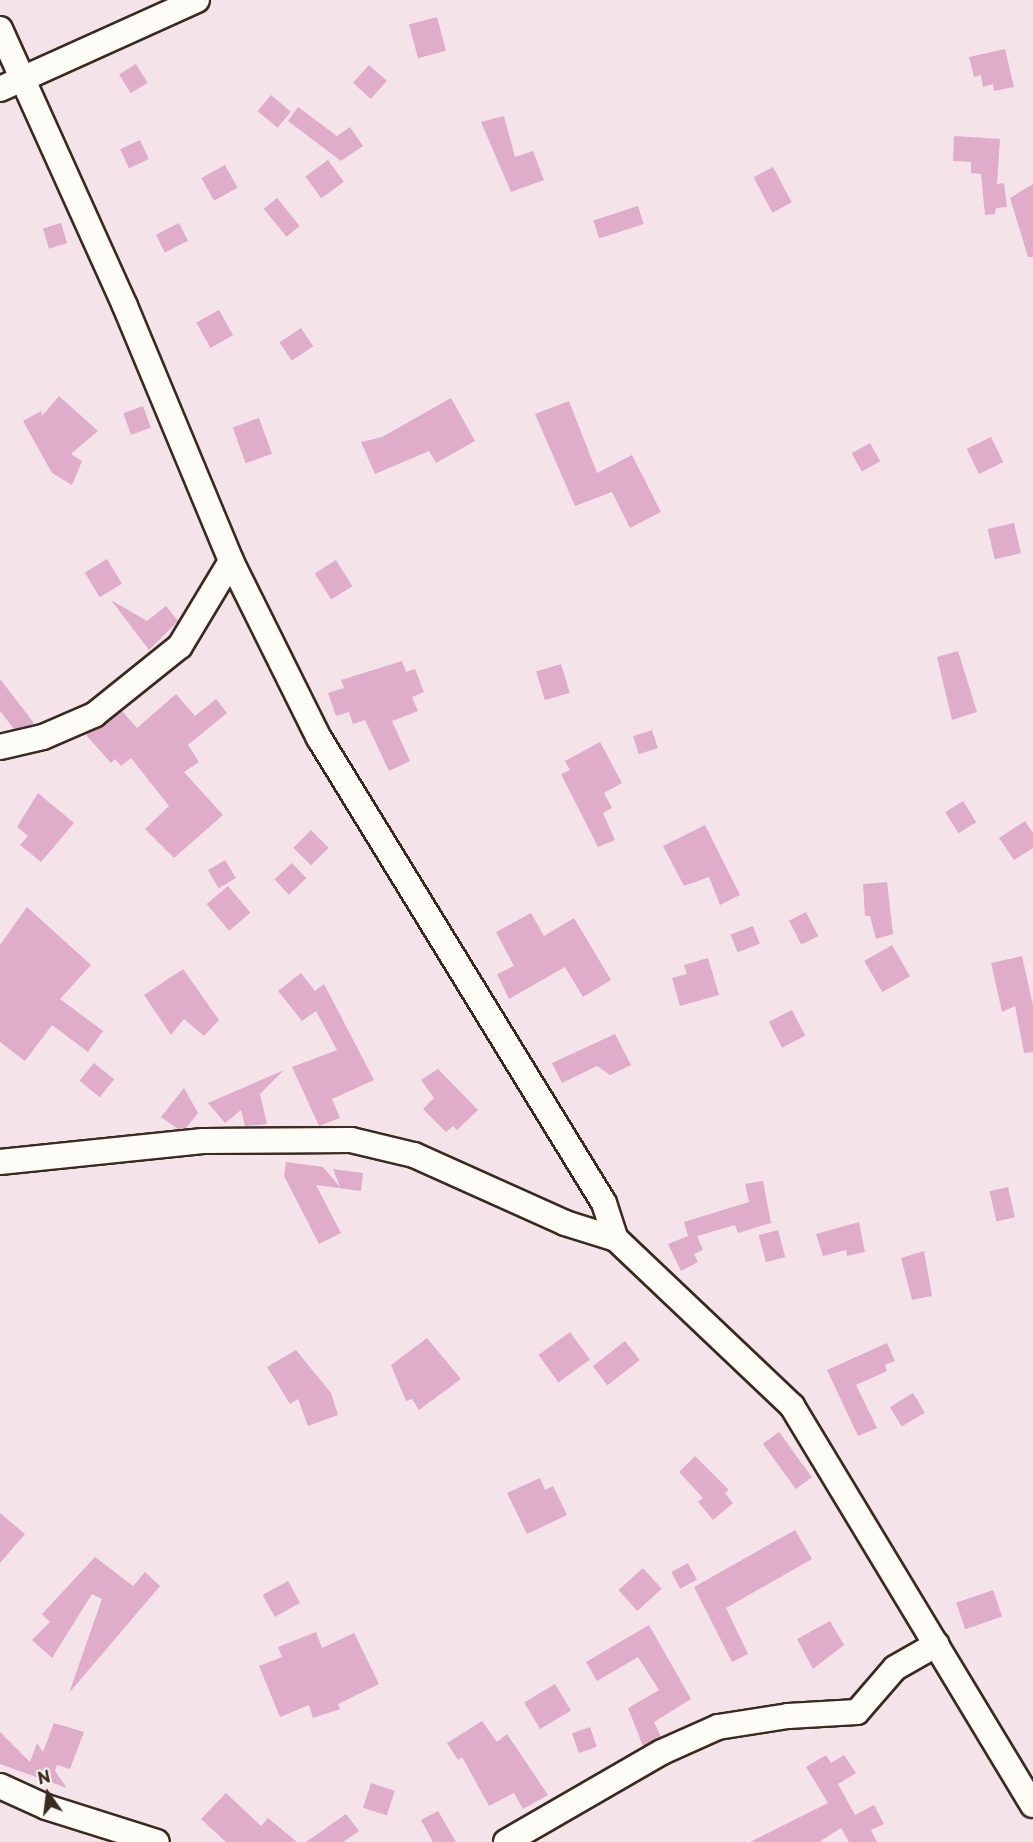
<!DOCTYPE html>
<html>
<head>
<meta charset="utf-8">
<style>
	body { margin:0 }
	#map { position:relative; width:1033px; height:1842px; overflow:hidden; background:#f4e4ea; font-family:"Playpen Sans",sans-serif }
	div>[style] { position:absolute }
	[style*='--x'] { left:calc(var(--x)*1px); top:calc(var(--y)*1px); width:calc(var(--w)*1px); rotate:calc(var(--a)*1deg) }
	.building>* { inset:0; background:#dfadca; transform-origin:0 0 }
	.roads { filter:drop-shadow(2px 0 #3b2a1e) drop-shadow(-2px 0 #3b2a1e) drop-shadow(0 2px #3b2a1e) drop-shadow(0 -2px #3b2a1e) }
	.minor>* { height:24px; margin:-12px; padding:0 12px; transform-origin:12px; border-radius:12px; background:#fdfcf7 }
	span { translate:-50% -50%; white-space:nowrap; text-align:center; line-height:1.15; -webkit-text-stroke:4.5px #fdfcf7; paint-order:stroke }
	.north { position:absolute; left:18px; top:1764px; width:60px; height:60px; -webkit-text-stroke:4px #fdfcf7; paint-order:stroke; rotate:346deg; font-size:16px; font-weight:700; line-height:24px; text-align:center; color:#3b2a1e }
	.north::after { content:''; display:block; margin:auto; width:21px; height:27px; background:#3b2a1e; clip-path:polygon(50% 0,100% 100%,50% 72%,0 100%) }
</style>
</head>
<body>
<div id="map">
	<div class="building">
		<i style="left:437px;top:17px;width:35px;height:29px;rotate:75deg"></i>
		<i style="clip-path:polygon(1005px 49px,1014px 87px,994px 91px,993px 84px,983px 87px,981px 75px,974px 77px,969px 57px)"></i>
		<i style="left:136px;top:64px;width:22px;height:20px;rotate:58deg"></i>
		<i style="left:369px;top:65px;width:24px;height:24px;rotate:42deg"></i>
		<i style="left:271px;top:95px;width:26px;height:21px;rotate:40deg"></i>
		<i style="clip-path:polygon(298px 107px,337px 136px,350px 127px,363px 146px,341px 161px,288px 121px)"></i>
		<i style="clip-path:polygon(504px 116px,515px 157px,533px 151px,544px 180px,511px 192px,481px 122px)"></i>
		<i style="clip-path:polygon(954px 136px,1000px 139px,997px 184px,1004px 183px,1007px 207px,996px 208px,995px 214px,985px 215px,981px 174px,971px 173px,971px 162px,953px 161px)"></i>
		<i style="left:140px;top:140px;width:21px;height:22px;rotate:65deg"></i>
		<i style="left:328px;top:160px;width:27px;height:28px;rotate:54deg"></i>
		<i style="left:225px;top:165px;width:26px;height:27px;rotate:61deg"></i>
		<i style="left:773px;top:167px;width:40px;height:22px;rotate:62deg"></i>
		<i style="clip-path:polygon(1033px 184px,1033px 257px,1028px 257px,1010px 198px)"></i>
		<i style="left:277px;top:198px;width:36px;height:17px;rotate:51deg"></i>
		<i style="left:638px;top:206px;width:19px;height:47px;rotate:72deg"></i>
		<i style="left:61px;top:223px;width:21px;height:19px;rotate:73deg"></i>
		<i style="left:179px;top:223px;width:20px;height:26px;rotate:63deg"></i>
		<i style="left:219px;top:310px;width:29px;height:26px;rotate:61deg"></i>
		<i style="left:301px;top:328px;width:22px;height:26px;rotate:56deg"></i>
		<i style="clip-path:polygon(59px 396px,98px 431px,71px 454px,82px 461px,72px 485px,52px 473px,23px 421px,41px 411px,42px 416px)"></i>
		<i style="clip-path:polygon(451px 398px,475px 441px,436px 463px,429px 451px,375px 474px,361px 442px,382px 437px)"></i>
		<i style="clip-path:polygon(569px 401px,597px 473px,632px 455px,661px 512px,630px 528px,612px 492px,575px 506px,535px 414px)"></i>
		<i style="left:143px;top:406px;width:23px;height:21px;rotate:70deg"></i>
		<i style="left:259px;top:418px;width:38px;height:28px;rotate:70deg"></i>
		<i style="left:991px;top:437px;width:28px;height:27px;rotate:64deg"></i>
		<i style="left:870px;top:443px;width:21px;height:21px;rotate:61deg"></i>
		<i style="left:1014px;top:523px;width:31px;height:27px;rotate:77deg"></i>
		<i style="left:107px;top:559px;width:29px;height:26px;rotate:59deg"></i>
		<i style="left:336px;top:560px;width:31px;height:25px;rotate:58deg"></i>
		<i style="clip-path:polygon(111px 600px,147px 621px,166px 606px,178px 621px,149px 650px)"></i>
		<i style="clip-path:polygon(958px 651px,977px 712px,952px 720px,937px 657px)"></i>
		<i style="clip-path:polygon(402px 661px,406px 672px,415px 669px,424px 692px,412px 697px,418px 711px,392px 721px,410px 761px,389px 771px,365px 720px,353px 724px,349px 712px,336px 716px,328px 693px,344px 688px,341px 680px)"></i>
		<i style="left:561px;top:664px;width:30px;height:26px;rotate:73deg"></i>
		<i style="clip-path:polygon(0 679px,34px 723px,31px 725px,14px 729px,0 711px)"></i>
		<i style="clip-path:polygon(176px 694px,195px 716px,216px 699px,227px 713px,188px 745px,199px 762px,184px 772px,223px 815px,174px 858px,145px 829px,169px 806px,131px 758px,121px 766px,115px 759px,111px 763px,86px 735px,122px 711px,137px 728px)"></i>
		<i style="left:652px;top:730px;width:19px;height:20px;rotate:72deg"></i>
		<i style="clip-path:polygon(600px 742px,622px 783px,604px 793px,612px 808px,603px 813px,615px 840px,598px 847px,561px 774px,570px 770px,565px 761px)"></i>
		<i style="clip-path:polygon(38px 793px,74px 823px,41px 862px,20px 845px,28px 836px,17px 827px)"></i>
		<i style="left:963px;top:801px;width:25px;height:21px;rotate:58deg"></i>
		<i style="clip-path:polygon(1025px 821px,1033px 833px,1033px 848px,1014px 860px,999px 838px)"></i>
		<i style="clip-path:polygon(705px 825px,740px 895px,720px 905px,709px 877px,684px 886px,663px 846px)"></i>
		<i style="left:311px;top:830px;width:25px;height:25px;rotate:45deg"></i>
		<i style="left:225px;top:860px;width:21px;height:20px;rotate:59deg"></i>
		<i style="left:292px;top:863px;width:21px;height:24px;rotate:47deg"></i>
		<i style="clip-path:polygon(887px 882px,893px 934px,876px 939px,870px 916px,865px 916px,863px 884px)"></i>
		<i style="left:228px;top:886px;width:35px;height:28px;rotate:50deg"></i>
		<i style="clip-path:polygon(27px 907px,91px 965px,60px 999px,103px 1031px,88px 1052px,52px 1025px,25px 1061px,0 1042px,0 945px)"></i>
		<i style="left:806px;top:912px;width:27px;height:19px;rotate:63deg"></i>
		<i style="clip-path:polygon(531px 913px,544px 936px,574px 918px,611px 980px,583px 997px,565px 967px,509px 999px,497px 974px,514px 966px,496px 932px)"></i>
		<i style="left:753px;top:926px;width:19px;height:24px;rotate:69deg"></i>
		<i style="left:892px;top:945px;width:36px;height:32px;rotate:60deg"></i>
		<i style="clip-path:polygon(1022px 956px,1033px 1005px,1033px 1052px,1024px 1053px,1015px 1006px,1002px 1012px,991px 963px)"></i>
		<i style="clip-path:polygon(708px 958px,719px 995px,680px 1006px,672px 978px,687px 974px,684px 965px)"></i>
		<i style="clip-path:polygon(183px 969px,219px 1020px,204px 1036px,184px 1019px,171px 1035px,144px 995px)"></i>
		<i style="clip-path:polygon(301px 973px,315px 991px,324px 984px,374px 1080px,332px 1099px,340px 1118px,319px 1126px,292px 1067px,337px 1050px,316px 1011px,302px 1021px,278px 991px)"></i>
		<i style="left:792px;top:1010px;width:29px;height:26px;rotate:63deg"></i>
		<i style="clip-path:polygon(615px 1034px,631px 1065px,610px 1075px,597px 1066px,562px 1083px,552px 1063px)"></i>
		<i style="left:94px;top:1063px;width:26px;height:23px;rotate:39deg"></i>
		<i style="clip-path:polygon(438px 1069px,478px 1110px,457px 1130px,453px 1126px,446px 1132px,423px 1109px,434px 1098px,421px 1080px)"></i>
		<i style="clip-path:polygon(284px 1070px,260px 1094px,267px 1124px,245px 1126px,241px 1110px,225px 1123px,208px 1103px)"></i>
		<i style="clip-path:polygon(184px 1088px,198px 1113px,186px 1128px,178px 1129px,161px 1117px)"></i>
		<i style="clip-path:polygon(286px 1162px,323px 1167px,340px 1187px,333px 1169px,363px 1173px,361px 1191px,316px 1185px,341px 1233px,319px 1244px,284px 1176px)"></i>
		<i style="clip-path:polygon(763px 1181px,771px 1223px,738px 1233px,735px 1225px,697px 1236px,703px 1250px,694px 1254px,698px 1262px,681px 1271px,668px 1244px,688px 1236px,684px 1222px,749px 1202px,745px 1184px)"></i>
		<i style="left:1008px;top:1187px;width:31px;height:19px;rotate:77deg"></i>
		<i style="clip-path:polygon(859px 1222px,865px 1252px,847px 1256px,846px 1250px,823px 1256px,816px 1234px)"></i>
		<i style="left:778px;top:1230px;width:28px;height:20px;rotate:75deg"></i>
		<i style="clip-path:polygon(924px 1251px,932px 1296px,912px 1300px,901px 1258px)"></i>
		<i style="left:570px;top:1332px;width:34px;height:39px;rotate:54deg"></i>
		<i style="clip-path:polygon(427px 1338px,461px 1379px,419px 1410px,412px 1399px,406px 1401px,391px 1365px)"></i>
		<i style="left:625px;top:1341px;width:24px;height:41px;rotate:52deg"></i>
		<i style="clip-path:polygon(887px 1343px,895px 1361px,885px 1365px,887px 1371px,856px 1385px,877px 1428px,858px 1436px,827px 1370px)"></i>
		<i style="clip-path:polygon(296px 1350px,331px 1393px,338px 1415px,308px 1426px,298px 1399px,290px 1404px,267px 1367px)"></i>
		<i style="left:913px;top:1393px;width:23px;height:27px;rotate:59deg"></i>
		<i style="left:779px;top:1432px;width:56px;height:20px;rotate:54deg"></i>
		<i style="clip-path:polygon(695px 1456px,729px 1490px,725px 1493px,733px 1503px,713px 1520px,698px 1502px,703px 1498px,679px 1472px)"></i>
		<i style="clip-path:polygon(540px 1478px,545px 1490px,553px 1486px,567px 1515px,527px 1534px,507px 1493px)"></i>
		<i style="clip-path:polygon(0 1513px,25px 1534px,0 1563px)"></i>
		<i style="clip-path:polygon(795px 1530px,812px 1559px,726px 1608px,748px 1654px,732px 1662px,694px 1587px)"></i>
		<i style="clip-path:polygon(95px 1557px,133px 1586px,145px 1572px,160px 1586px,69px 1693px,102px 1599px,92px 1594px,52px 1658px,32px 1640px,50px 1622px,42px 1614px)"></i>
		<i style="left:688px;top:1563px;width:19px;height:19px;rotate:62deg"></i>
		<i style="left:643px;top:1568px;width:28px;height:33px;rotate:48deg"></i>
		<i style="left:288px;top:1581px;width:25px;height:29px;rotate:61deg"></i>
		<i style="left:993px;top:1590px;width:28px;height:39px;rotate:71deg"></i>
		<i style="clip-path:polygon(830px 1621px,844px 1645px,813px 1669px,797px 1639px)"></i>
		<i style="clip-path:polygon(649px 1625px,691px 1699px,654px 1722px,661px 1737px,643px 1746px,628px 1708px,659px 1690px,638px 1657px,597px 1681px,586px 1662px)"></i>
		<i style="clip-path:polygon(316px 1632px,322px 1648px,354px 1633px,379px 1684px,338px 1704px,340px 1709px,313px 1718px,309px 1705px,280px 1717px,259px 1666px,282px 1657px,278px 1647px)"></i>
		<i style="left:555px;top:1684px;width:31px;height:36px;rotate:59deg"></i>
		<i style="clip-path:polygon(482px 1721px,497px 1742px,507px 1734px,548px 1795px,523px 1809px,514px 1793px,489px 1806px,462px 1757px,458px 1760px,447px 1743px)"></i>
		<i style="clip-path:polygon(54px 1723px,84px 1732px,70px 1769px,57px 1765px,55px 1771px,67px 1788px,0 1764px,0 1732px,30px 1762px,37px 1743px,43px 1752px)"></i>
		<i style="left:590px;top:1727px;width:21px;height:19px;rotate:71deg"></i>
		<i style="clip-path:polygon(826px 1755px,831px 1763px,844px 1755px,856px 1773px,838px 1784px,855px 1815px,874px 1805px,884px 1824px,871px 1830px,877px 1842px,849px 1842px,841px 1828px,819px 1842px,750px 1842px,828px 1803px,806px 1767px)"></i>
		<i style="left:371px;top:1783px;width:25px;height:26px;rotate:18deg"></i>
		<i style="clip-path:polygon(226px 1793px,261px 1826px,268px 1818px,297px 1842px,226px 1842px,201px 1819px)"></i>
		<i style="clip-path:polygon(438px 1811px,456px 1842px,433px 1842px,421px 1820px)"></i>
		<i style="clip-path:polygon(346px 1814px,359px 1831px,343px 1842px,306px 1842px)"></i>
	</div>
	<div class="roads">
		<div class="minor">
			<i style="--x:0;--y:29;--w:304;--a:65.7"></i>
			<i style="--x:125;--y:306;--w:276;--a:67.4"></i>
			<i style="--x:231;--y:561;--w:198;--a:63.6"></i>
			<i style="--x:319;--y:738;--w:545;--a:58.5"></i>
			<i style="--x:604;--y:1203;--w:38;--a:72"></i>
			<i style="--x:616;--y:1239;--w:243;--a:43.5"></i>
			<i style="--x:792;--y:1406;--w:466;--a:58.9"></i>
			<i style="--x:0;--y:89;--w:216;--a:-24.3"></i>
			<i style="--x:0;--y:747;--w:44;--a:-13.1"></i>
			<i style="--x:43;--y:737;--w:56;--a:-23.3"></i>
			<i style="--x:94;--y:715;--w:110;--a:-38.7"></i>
			<i style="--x:180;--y:646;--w:99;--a:-59"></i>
			<i style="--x:0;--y:1162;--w:204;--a:-5.9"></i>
			<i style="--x:203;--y:1141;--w:148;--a:-0.4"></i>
			<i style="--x:351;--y:1140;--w:65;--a:13.4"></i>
			<i style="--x:414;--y:1155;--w:166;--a:24.2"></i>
			<i style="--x:565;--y:1223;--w:53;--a:17.4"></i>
			<i style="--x:0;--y:1786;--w:51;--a:24.5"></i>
			<i style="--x:46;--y:1807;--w:116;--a:17.5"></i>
			<i style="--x:506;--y:1842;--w:180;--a:-30"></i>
			<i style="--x:662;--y:1752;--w:61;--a:-24.1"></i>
			<i style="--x:718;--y:1727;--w:71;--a:-8.9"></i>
			<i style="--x:788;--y:1716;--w:69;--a:-3.3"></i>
			<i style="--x:857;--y:1712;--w:58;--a:-49.2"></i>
			<i style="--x:895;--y:1668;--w:48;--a:-29.7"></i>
		</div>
	</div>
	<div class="north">N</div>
</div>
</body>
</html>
